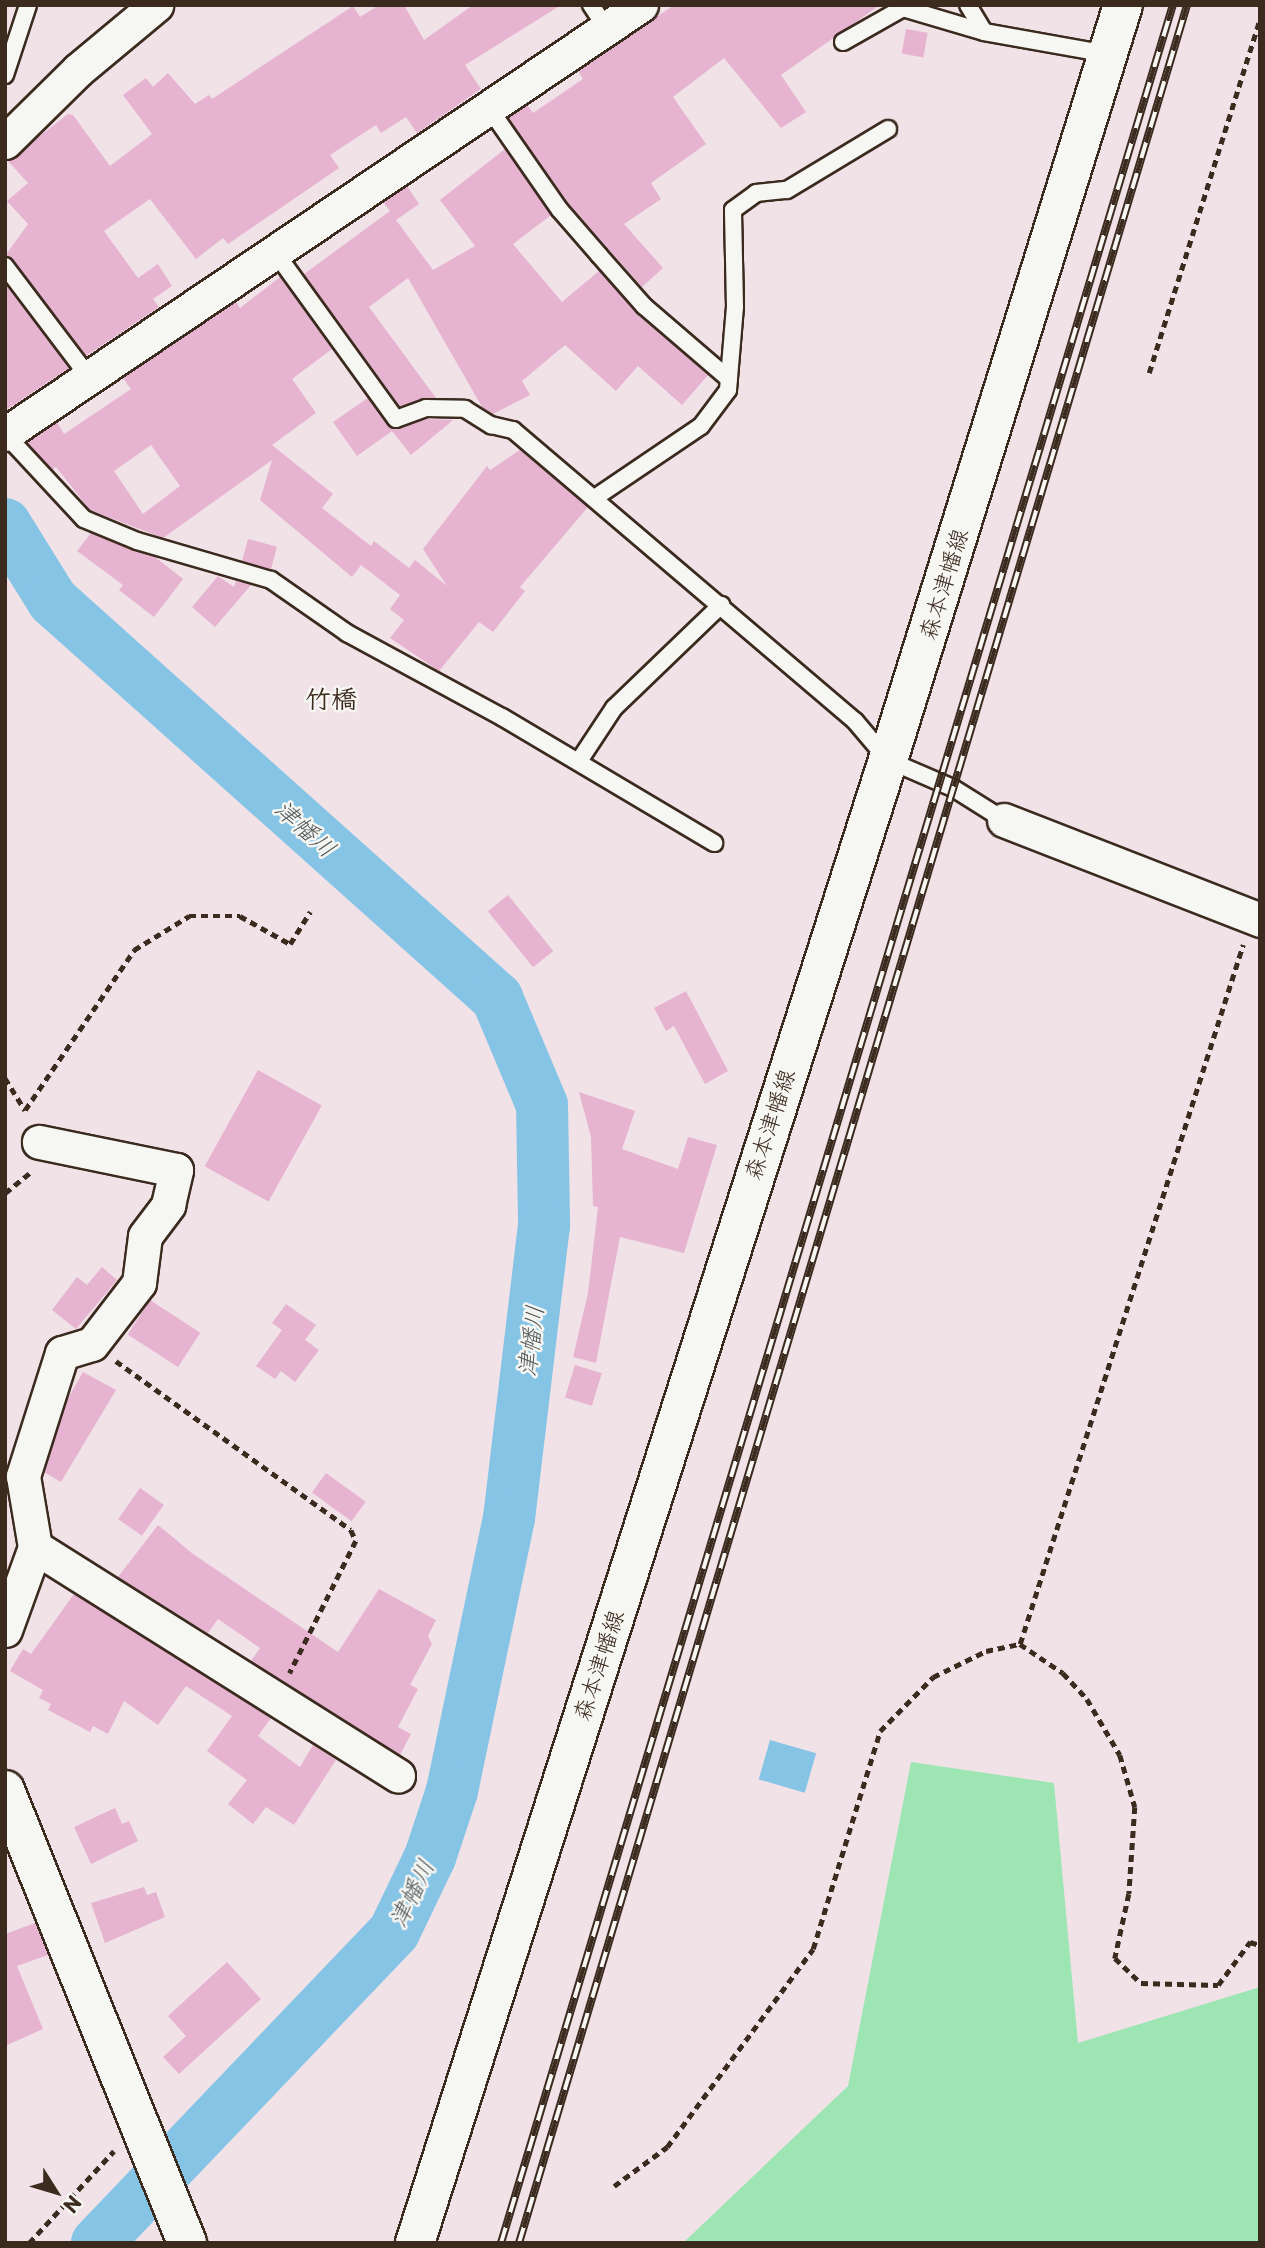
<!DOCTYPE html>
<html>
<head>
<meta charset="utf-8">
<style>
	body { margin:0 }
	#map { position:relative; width:1265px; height:2248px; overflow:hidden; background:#f1e2e8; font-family:"Playpen Sans","Klee One",sans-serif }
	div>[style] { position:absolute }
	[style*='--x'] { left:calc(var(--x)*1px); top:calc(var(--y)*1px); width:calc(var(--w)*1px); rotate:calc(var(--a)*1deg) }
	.green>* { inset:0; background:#9de5b3 }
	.water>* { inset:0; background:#86c4e6; transform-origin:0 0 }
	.river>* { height:52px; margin:-26px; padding:0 26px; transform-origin:26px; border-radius:26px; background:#86c4e6 }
	.building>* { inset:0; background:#e6b3d1; transform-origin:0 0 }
	.path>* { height:4.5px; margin-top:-2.25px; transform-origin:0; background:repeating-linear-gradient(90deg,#3b2a1e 0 7px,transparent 0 12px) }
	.roads { filter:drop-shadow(2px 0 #3b2a1e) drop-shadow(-2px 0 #3b2a1e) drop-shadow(0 2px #3b2a1e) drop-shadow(0 -2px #3b2a1e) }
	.lane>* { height:16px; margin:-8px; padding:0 8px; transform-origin:8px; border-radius:8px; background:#f6f6f2 }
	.street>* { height:33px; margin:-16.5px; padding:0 16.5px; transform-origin:16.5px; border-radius:16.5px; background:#f6f6f2 }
	.secondary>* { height:38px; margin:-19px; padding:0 19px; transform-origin:19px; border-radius:19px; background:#f6f6f2 }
	.rail>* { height:8px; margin-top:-4px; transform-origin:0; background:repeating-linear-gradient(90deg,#f6f6f2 0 16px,#3b2a1e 0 32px); box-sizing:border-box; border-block:2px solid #3b2a1e }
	span { translate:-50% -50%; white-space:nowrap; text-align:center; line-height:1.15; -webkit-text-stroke:5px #f6f6f2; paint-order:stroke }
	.street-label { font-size:23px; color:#3b2a1e }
	.water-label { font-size:24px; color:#52585a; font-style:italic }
	.quarter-label { font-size:26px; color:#3b2a1e; font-weight:700 }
	.frame { position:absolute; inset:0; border:7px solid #3b2a1e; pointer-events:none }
	.north { position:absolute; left:21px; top:2157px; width:70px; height:70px; -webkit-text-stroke:5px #f6f6f2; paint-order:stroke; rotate:127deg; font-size:19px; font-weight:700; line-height:28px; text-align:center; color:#3b2a1e }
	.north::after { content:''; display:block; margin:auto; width:24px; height:32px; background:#3b2a1e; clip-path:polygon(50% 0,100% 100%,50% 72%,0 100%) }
</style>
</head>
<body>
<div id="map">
	<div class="green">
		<i style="clip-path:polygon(911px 1762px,1054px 1783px,1078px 2043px,1260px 1987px,1260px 2243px,683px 2243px,848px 2086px)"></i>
	</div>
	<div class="water">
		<i style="left:770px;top:1740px;width:48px;height:41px;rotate:16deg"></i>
	</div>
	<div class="river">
		<i style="--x:5;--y:524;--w:91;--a:58.1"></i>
		<i style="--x:53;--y:601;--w:596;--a:41.8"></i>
		<i style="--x:497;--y:998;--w:116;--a:67.2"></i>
		<i style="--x:542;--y:1105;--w:120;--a:89"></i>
		<i style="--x:544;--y:1225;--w:295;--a:96.8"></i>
		<i style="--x:509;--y:1518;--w:279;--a:101.8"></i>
		<i style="--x:452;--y:1791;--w:70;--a:108.4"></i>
		<i style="--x:430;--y:1857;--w:83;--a:115.6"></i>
		<i style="--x:394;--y:1932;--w:430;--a:133.7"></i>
	</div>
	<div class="building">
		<i style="clip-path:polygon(379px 5px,404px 5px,424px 40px,473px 5px,561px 5px,465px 65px,481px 89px,417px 133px,406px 117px,381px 133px,376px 125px,330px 155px,339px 168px,228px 244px,223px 238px,196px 259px,150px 199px,104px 231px,138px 278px,158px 264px,172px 286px,153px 299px,159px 307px,86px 356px,13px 260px,5px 256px,28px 224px,7px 201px,28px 183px,8px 161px,68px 114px,73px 115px,110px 166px,152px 134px,123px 95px,146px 78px,153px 87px,168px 73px,195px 104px,209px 95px,212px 99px,353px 6px,360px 17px)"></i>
		<i style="clip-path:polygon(674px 5px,880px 5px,781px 75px,806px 112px,781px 128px,724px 58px,673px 97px,706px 144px,651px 183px,661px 199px,624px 224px,663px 268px,642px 287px,568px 203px,508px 118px,527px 105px,533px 113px,583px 79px,578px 71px)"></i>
		<i style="left:906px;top:29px;width:22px;height:25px;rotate:10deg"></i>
		<i style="clip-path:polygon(505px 149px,551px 215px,513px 244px,562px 302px,599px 271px,637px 314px,708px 375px,682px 405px,638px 366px,616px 391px,565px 345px,522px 381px,530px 395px,493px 414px,482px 407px,408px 278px,369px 307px,436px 398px,400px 406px,304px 274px,390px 211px,383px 202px,407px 186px,419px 204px,396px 220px,433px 270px,475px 246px,440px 200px)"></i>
		<i style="clip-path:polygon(evenodd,280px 277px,332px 349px,292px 379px,316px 413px,272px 445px,333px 494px,322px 508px,371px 546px,374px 541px,409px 568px,415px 560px,447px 586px,423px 549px,487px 466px,490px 470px,520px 450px,588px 507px,520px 587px,525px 591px,493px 632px,479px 622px,439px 671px,390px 638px,404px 620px,390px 609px,400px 595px,361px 565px,352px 577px,260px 500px,272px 460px,163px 538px,90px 510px,56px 467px,52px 470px,27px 442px,57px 422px,64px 434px,131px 389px,123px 378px,236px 302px,240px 308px,280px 277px,151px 445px,180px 486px,143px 514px,114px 471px,151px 445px)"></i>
		<i style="clip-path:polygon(5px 284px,69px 368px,6px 410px,5px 409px)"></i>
		<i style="clip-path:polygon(368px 398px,394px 429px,428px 419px,453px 420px,411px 455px,392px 431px,357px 456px,333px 422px)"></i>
		<i style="clip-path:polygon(91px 533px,155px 557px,183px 579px,154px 617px,119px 590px,123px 585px,77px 551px)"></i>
		<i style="left:248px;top:539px;width:30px;height:23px;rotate:15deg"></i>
		<i style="clip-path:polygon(218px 576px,234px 587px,236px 581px,251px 585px,215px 627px,192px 607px)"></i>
		<i style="left:508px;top:895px;width:72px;height:26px;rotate:51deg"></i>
		<i style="clip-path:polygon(686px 991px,728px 1071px,705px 1084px,674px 1026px,666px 1031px,654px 1008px)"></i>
		<i style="left:258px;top:1070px;width:73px;height:110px;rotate:29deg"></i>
		<i style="clip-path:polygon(579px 1092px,635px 1111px,622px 1149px,678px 1169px,688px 1137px,717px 1145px,684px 1253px,620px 1237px,596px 1363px,573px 1357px,588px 1293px,598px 1207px,593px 1206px,591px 1137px)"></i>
		<i style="clip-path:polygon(102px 1267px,117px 1280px,76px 1329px,52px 1310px,77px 1277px,87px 1285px)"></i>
		<i style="left:150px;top:1300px;width:60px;height:41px;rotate:33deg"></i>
		<i style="clip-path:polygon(286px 1304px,316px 1325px,305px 1340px,319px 1350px,295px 1382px,281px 1371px,275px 1379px,256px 1366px,282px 1330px,272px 1323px)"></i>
		<i style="left:575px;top:1365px;width:28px;height:34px;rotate:17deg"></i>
		<i style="clip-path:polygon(83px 1372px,116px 1390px,61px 1482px,44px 1472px,67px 1400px)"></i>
		<i style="left:326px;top:1473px;width:49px;height:24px;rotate:36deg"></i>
		<i style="left:140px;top:1488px;width:29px;height:38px;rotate:35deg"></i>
		<i style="clip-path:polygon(158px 1525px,193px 1554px,338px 1652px,379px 1589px,436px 1620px,428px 1636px,432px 1644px,410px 1685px,418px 1689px,398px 1727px,411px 1734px,400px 1755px,251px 1661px,260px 1648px,218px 1619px,208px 1633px,118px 1577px)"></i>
		<i style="clip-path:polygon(74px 1594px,271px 1718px,258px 1736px,300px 1767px,313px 1745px,336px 1760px,294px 1825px,266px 1807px,253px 1824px,228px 1804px,247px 1780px,207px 1751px,232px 1716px,186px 1686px,158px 1725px,124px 1701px,108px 1734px,93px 1726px,90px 1732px,48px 1710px,51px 1704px,39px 1698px,43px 1690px,10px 1671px,23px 1649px,31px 1654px)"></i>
		<i style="clip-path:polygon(115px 1808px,122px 1824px,129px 1821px,138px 1841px,91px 1864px,74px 1827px)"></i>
		<i style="clip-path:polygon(144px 1887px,147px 1895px,156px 1892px,165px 1917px,105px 1943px,91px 1903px)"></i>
		<i style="clip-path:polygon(35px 1923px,48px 1955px,17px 1966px,43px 2029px,5px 2046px,5px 1934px)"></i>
		<i style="clip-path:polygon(227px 1962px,261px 1999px,179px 2074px,163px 2057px,186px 2036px,168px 2016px)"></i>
	</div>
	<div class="path">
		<i style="--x:1149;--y:373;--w:372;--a:-72.6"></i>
		<i style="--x:5;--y:1078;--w:38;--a:58"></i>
		<i style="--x:25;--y:1110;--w:194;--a:-55.7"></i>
		<i style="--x:134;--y:950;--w:65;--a:-31.7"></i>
		<i style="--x:189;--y:916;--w:51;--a:0"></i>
		<i style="--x:240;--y:916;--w:57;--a:29.2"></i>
		<i style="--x:290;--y:944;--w:38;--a:-58"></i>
		<i style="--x:5;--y:1193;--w:35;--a:-39"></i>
		<i style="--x:116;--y:1361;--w:289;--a:35.7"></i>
		<i style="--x:351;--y:1530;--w:12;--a:66"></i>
		<i style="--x:356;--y:1541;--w:148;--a:116.6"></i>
		<i style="--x:1020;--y:1644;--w:734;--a:-72.31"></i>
		<i style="--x:614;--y:2186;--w:66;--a:-36.3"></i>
		<i style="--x:667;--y:2147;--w:246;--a:-53.6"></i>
		<i style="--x:813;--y:1949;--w:228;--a:-72.9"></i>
		<i style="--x:880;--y:1731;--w:76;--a:-45.5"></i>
		<i style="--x:933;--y:1677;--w:59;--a:-26.1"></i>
		<i style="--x:986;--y:1651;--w:35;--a:-12"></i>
		<i style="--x:1020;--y:1644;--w:52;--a:34"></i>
		<i style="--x:1063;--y:1673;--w:35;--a:47"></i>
		<i style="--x:1087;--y:1699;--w:65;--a:59.5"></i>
		<i style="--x:1120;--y:1755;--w:54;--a:73.9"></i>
		<i style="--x:1135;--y:1807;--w:87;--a:93.9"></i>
		<i style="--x:1129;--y:1894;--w:66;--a:102.3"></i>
		<i style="--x:1115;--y:1958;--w:36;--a:44"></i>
		<i style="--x:1141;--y:1983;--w:77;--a:1.5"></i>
		<i style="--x:1218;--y:1985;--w:54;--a:-53.3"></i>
		<i style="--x:1250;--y:1942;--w:10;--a:17"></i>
		<i style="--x:29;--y:2243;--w:125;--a:-47.3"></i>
	</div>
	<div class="roads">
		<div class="lane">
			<i style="--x:591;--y:5;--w:29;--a:56"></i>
			<i style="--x:968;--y:5;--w:31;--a:59"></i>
			<i style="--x:984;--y:32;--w:126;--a:10.1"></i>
			<i style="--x:843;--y:42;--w:69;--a:-29.5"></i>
			<i style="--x:903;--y:8;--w:84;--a:16.5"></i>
			<i style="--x:5;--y:75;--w:74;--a:-71.8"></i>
			<i style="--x:489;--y:108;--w:124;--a:55.2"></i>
			<i style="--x:560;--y:210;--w:60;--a:49.1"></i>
			<i style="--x:599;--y:255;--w:68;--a:48.6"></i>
			<i style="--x:644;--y:306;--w:112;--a:40.7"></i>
			<i style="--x:275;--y:252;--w:206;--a:54.1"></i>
			<i style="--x:396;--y:419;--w:32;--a:-20"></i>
			<i style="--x:426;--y:408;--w:39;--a:1"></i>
			<i style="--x:465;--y:409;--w:31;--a:32"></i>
			<i style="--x:491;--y:425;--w:23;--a:13"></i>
			<i style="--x:513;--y:430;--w:449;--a:40.4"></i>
			<i style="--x:855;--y:721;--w:51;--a:49.8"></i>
			<i style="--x:888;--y:760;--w:71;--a:23.3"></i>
			<i style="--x:953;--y:788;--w:60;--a:32.1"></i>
			<i style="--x:5;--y:266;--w:139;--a:52.9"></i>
			<i style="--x:5;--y:434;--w:116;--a:47.1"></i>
			<i style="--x:84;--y:519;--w:57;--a:22.5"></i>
			<i style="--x:137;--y:541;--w:140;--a:16.2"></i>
			<i style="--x:271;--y:580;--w:93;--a:34.9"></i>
			<i style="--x:347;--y:633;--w:176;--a:28.5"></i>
			<i style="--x:502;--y:717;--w:247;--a:30.7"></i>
			<i style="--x:596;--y:497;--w:127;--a:-34.1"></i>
			<i style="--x:701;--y:426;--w:45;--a:-53.1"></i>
			<i style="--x:728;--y:390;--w:83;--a:-85.2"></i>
			<i style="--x:735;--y:307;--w:97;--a:-91.2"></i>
			<i style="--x:733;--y:210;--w:29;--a:-36"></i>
			<i style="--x:756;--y:193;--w:31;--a:-6"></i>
			<i style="--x:787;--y:190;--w:118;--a:-31.1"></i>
			<i style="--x:579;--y:761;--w:64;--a:-56.6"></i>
			<i style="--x:614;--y:708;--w:149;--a:-43.9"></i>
		</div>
		<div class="street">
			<i style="--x:5;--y:142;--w:103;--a:-44.6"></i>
			<i style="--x:78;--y:70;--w:102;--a:-39.8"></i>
			<i style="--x:5;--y:434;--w:767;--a:-34"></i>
			<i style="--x:1004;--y:820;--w:275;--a:21.3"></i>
			<i style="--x:35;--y:1547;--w:429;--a:32.2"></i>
			<i style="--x:5;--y:1630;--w:88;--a:-70.1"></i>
			<i style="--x:35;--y:1547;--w:72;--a:-99.6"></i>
			<i style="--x:23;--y:1476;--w:129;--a:-72.4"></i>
			<i style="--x:62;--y:1353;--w:31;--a:-17"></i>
			<i style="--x:92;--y:1344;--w:77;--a:-52.4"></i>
			<i style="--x:139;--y:1283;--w:47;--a:-82.7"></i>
			<i style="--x:145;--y:1236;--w:39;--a:-53"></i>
			<i style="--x:168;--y:1205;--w:36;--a:-77"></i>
			<i style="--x:176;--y:1170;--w:140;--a:-168.4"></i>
		</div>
		<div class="secondary">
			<i style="--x:5;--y:1790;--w:488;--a:68.1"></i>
			<i style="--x:415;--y:2243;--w:1557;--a:-72.31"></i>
			<i style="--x:888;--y:760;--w:791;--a:-72.71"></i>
		</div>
	</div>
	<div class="rail">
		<i style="--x:501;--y:2243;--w:2337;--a:-73.29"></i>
		<i style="--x:519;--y:2243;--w:2336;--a:-73.38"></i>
	</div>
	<div class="street-label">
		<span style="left:943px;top:584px;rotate:-73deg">森本津幡線</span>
		<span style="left:769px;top:1124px;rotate:-72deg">森本津幡線</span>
		<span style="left:598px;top:1665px;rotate:-72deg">森本津幡線</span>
	</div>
	<div class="water-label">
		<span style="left:306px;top:828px;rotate:42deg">津幡川</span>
		<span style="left:530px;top:1341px;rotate:-83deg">津幡川</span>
		<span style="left:411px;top:1893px;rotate:-64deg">津幡川</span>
	</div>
	<div class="quarter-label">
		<span style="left:331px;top:698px">竹橋</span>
	</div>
	<div class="frame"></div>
	<div class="north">N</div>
</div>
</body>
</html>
